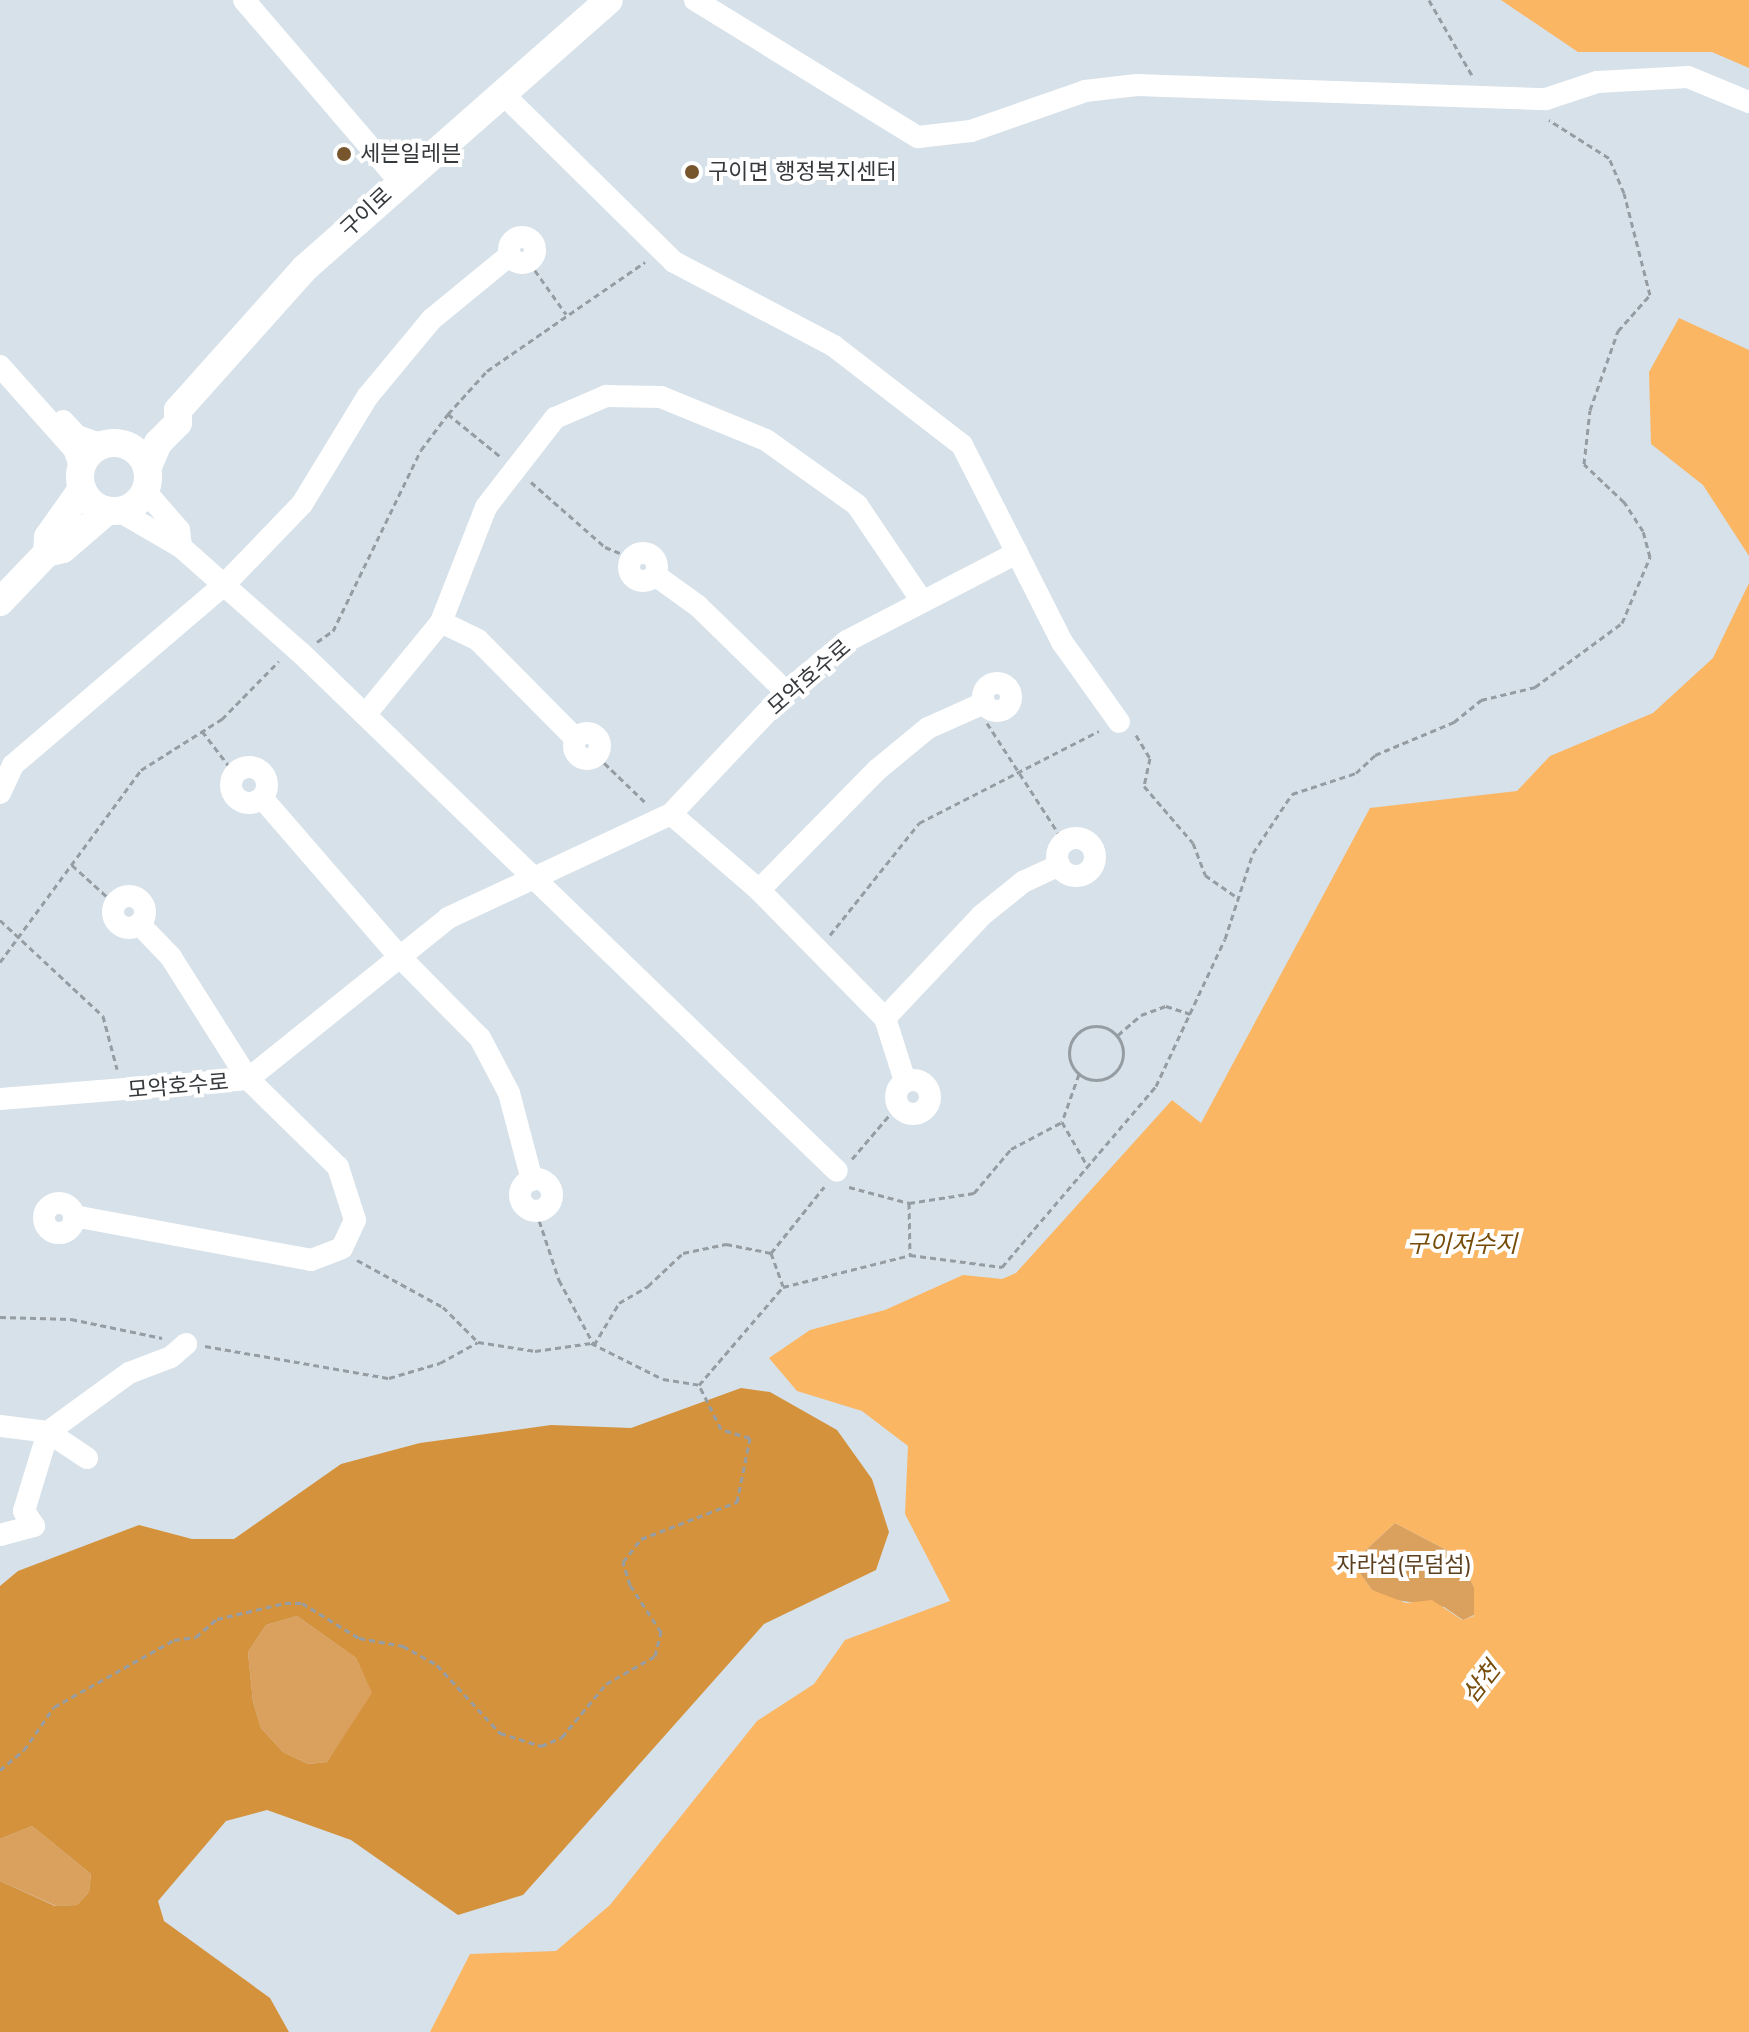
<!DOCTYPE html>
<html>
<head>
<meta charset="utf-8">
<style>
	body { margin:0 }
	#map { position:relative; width:1749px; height:2032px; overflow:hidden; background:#d6e1e9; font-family:Jost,"Noto Sans KR",sans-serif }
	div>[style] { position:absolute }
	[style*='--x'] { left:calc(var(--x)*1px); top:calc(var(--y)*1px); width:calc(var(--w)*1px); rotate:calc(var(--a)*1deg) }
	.green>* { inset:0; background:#daa05d }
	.forest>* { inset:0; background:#d5923d }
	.water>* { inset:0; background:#fbb663 }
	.path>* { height:3px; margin-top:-1.5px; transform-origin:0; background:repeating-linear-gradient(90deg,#959da3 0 6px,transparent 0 10px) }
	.path>.ring { margin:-1.5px; padding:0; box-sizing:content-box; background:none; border:3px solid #959da3; border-radius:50% }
	.minor>* { height:22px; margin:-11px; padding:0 11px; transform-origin:11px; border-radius:11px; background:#fff }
	.minor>.ring { margin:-11px; padding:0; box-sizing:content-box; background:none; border:22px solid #fff; border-radius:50% }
	.tertiary>* { height:28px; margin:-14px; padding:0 14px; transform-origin:14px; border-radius:14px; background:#fff }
	.tertiary>.ring { margin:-14px; padding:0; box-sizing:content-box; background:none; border:28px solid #fff; border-radius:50% }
	.dots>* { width:22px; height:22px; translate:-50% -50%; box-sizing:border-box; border:4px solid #fff; border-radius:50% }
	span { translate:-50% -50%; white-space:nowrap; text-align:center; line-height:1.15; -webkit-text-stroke:8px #fff; paint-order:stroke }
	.poi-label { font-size:22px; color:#363a3d }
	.left { translate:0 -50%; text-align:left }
	.street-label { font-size:22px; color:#363a3d }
	.park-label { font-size:22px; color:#5c3f1d }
	.water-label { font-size:24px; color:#774b08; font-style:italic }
</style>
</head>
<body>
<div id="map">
	<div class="green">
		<i style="clip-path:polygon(1395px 1523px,1458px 1556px,1474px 1587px,1474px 1615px,1463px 1620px,1444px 1607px,1389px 1599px,1372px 1590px,1359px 1572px,1359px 1556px)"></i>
		<i style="clip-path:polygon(297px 1616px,356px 1658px,373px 1694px,327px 1762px,308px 1764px,283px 1752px,261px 1728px,253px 1702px,248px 1652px,266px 1625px)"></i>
		<i style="clip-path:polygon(32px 1826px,91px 1874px,89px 1892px,77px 1905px,56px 1906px,0 1881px,0 1839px)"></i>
	</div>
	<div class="forest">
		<i style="clip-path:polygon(evenodd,741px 1388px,770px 1392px,837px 1430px,872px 1479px,889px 1532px,876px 1570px,764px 1624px,523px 1895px,458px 1915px,351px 1840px,267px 1810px,226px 1821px,158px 1901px,164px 1921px,270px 1998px,289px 2032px,0 2032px,0 1881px,55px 1906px,77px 1905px,89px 1892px,91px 1874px,32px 1826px,0 1839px,0 1586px,18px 1571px,139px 1525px,192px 1539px,234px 1539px,341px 1464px,420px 1443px,551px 1425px,631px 1428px,741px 1388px,297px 1616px,356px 1658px,372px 1693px,327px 1762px,308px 1764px,283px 1752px,261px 1728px,253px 1702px,248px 1652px,266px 1625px,297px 1616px)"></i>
	</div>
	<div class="water">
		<i style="clip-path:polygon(1501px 0,1749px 0,1749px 68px,1712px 52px,1578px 52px)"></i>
		<i style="clip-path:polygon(1679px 318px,1749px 350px,1749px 556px,1703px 485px,1651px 444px,1649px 372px)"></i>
		<i style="clip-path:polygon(evenodd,1749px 583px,1749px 2032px,430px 2032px,470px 1954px,556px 1951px,610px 1905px,757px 1721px,814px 1684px,845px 1640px,950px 1601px,905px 1514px,908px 1446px,862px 1411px,797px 1391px,769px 1358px,810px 1330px,885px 1310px,963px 1275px,1002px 1279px,1016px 1273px,1172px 1100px,1201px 1123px,1370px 808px,1517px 791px,1550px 756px,1653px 713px,1713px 658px,1749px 583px,1395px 1523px,1458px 1556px,1474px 1587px,1474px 1616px,1462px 1620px,1432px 1600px,1406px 1603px,1372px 1590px,1359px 1572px,1359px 1556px,1395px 1523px)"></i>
	</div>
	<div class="path">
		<i style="--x:1429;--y:0;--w:89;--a:60.3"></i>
		<i style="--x:529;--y:262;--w:64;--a:54.6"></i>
		<i style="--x:448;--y:414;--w:68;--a:39.1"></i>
		<i style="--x:531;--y:482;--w:98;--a:41.3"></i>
		<i style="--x:605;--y:547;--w:29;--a:22"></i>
		<i style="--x:317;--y:642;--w:19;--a:-35"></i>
		<i style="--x:333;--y:631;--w:201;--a:-64.1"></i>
		<i style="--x:421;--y:450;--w:45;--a:-53.1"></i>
		<i style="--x:448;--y:414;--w:58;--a:-47.8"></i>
		<i style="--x:487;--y:371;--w:192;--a:-34.6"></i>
		<i style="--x:987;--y:723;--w:142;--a:57.1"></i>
		<i style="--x:202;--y:731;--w:54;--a:52.5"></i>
		<i style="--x:1136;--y:735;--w:27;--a:59"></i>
		<i style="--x:1150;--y:758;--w:29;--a:102"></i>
		<i style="--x:1144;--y:786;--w:75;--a:49.3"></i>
		<i style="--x:1193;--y:843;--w:34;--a:69"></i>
		<i style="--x:1205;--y:875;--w:38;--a:35"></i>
		<i style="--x:597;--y:756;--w:68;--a:43.8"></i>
		<i style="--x:72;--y:865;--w:58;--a:42.2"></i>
		<i style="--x:0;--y:920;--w:141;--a:43"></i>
		<i style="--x:103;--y:1016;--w:55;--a:75.2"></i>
		<i style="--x:830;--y:935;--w:143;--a:-51.5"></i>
		<i style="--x:919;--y:823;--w:202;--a:-27.1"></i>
		<i style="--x:0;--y:962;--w:238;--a:-53.7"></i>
		<i style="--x:141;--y:770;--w:96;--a:-32.2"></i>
		<i style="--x:222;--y:719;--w:81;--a:-45.5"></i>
		<i class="ring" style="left:1069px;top:1026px;width:51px;height:51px"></i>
		<i style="--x:1118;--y:1035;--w:30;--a:-41"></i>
		<i style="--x:1141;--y:1015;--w:27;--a:-20"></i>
		<i style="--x:1166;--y:1006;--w:26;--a:18"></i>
		<i style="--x:1079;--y:1074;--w:51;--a:109.5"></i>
		<i style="--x:1062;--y:1122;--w:52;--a:60"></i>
		<i style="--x:852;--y:1159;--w:71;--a:-49.6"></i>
		<i style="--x:849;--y:1187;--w:62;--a:14.9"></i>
		<i style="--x:909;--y:1203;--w:66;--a:-8.7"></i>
		<i style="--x:974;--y:1193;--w:57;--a:-49.9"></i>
		<i style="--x:1011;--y:1149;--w:58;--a:-27.9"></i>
		<i style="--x:909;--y:1203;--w:52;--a:88.9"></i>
		<i style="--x:536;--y:1211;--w:73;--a:71.6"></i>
		<i style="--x:559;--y:1280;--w:74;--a:61.7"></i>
		<i style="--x:771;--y:1253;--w:85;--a:-51.2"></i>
		<i style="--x:357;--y:1260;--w:98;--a:28.7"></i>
		<i style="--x:443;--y:1307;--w:49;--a:45"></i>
		<i style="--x:0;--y:1317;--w:71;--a:1.6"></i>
		<i style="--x:71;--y:1319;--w:93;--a:11.8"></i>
		<i style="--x:594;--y:1345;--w:49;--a:-59.2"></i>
		<i style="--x:619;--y:1303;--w:34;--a:-30"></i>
		<i style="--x:648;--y:1286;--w:48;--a:-43.3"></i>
		<i style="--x:683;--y:1253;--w:44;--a:-11.8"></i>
		<i style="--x:726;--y:1244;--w:46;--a:11.3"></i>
		<i style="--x:771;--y:1253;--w:35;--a:70"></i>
		<i style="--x:205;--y:1346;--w:187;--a:9.9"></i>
		<i style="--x:389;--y:1378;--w:53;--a:-16.4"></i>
		<i style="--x:440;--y:1363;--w:43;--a:-28.9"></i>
		<i style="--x:478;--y:1342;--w:58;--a:9"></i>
		<i style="--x:535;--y:1351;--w:57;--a:-8.1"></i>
		<i style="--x:591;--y:1343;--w:80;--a:26.6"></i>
		<i style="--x:663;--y:1379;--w:36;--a:9"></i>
		<i style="--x:699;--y:1385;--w:129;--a:-49.4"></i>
		<i style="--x:783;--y:1287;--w:131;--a:-14.1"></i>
		<i style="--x:910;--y:1255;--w:93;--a:7.4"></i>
		<i style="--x:1002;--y:1267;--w:238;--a:-49.6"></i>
		<i style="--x:1156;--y:1086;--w:162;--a:-64.9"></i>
		<i style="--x:1225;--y:939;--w:90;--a:-72"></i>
		<i style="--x:1253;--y:853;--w:71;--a:-56.5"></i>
		<i style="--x:1292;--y:794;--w:67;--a:-18.2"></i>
		<i style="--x:1356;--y:773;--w:26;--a:-43"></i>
		<i style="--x:1375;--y:755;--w:86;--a:-22.7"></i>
		<i style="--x:1454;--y:722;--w:35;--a:-39"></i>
		<i style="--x:1481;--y:700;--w:56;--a:-13.5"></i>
		<i style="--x:1535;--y:687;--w:108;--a:-36.3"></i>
		<i style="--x:1622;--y:623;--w:72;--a:-67"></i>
		<i style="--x:1650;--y:557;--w:27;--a:-105"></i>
		<i style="--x:1643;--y:531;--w:35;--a:-123"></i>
		<i style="--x:1624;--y:502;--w:55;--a:-136.5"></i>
		<i style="--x:1584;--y:464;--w:54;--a:-83.7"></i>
		<i style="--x:1590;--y:410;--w:84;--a:-70.5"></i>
		<i style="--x:1618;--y:331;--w:48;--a:-48.4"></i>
		<i style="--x:1650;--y:295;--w:105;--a:-104.3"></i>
		<i style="--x:1624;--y:193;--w:38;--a:-113"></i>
		<i style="--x:1609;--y:158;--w:71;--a:-147.7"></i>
		<i style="--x:0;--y:1770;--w:31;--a:-40"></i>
		<i style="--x:24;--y:1750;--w:52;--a:-55.1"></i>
		<i style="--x:54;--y:1707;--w:137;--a:-29.2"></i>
		<i style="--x:174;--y:1640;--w:22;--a:-8"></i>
		<i style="--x:196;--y:1637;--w:28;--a:-41"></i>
		<i style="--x:217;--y:1619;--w:70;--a:-13.2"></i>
		<i style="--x:285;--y:1603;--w:17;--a:0"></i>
		<i style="--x:302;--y:1603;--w:67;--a:31.6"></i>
		<i style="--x:359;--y:1638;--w:45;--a:10.3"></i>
		<i style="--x:403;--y:1646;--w:39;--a:29"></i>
		<i style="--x:437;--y:1665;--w:93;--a:47.2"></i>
		<i style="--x:500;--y:1733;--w:43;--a:17.6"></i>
		<i style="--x:541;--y:1746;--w:23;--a:-23"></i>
		<i style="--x:562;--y:1737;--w:69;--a:-50.3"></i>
		<i style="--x:606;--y:1684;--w:56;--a:-29.7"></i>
		<i style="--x:655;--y:1656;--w:25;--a:-76"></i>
		<i style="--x:661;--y:1632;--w:56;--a:-123.4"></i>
		<i style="--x:630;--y:1585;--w:24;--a:-107"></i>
		<i style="--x:623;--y:1562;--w:29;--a:-52"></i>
		<i style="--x:641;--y:1539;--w:103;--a:-21.1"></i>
		<i style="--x:737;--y:1502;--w:65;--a:-78.5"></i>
		<i style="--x:750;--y:1438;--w:30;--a:-163"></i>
		<i style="--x:721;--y:1429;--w:49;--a:-116.6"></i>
	</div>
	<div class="minor">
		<i style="--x:244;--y:0;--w:238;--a:49.4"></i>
		<i style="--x:695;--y:0;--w:262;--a:31.6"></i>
		<i style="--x:918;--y:137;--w:53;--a:-6.5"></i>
		<i style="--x:971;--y:131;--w:121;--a:-19.3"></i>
		<i style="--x:1085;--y:91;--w:52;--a:-6.6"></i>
		<i style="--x:1137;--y:85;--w:409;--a:2"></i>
		<i style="--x:1546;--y:99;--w:54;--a:-18.4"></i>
		<i style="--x:1597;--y:82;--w:91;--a:-3.1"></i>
		<i style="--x:1688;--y:77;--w:66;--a:22.3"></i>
		<i class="ring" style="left:509px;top:237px;width:4px;height:4px"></i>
		<i style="--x:0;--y:366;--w:111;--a:48.3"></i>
		<i style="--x:74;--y:449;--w:20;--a:70"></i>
		<i style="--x:63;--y:421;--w:21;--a:47"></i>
		<i style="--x:77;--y:436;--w:28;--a:19"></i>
		<i style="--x:145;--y:491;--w:52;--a:48.9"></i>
		<i style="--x:179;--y:530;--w:16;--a:83"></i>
		<i style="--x:119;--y:511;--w:72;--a:30.1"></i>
		<i style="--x:181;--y:547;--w:160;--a:41.5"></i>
		<i style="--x:301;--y:653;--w:745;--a:44.02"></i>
		<i class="ring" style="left:629px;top:553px;width:6px;height:6px"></i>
		<i style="--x:1017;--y:553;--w:100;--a:63.2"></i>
		<i style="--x:1062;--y:642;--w:98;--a:54.5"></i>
		<i style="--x:655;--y:575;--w:53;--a:35.8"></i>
		<i style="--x:698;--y:606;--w:123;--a:44.3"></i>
		<i style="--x:441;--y:622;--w:41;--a:25.9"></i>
		<i style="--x:478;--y:640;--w:139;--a:45.3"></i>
		<i class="ring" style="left:983px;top:683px;width:6px;height:6px"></i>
		<i style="--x:365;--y:715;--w:120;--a:-50.7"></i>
		<i style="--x:441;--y:622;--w:123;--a:-68.6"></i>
		<i style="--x:486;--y:507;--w:113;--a:-52.2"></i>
		<i style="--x:555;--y:418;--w:56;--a:-23.3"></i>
		<i style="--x:606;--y:396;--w:55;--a:1"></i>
		<i style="--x:661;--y:397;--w:113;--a:22.3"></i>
		<i style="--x:766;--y:440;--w:112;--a:35.5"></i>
		<i style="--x:857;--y:505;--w:112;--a:55.9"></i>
		<i class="ring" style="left:574px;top:733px;width:4px;height:4px"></i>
		<i class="ring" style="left:231px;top:767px;width:14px;height:14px"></i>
		<i style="--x:0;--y:793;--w:31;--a:-65"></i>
		<i style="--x:13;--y:765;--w:277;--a:-40.5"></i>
		<i style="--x:224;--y:585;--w:112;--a:-46.1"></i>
		<i style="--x:302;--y:504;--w:127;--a:-58.6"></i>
		<i style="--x:368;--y:396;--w:100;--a:-50.3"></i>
		<i style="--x:432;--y:319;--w:101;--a:-39.4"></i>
		<i style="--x:262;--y:798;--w:209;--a:49.1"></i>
		<i style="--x:399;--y:956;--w:115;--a:45.4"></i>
		<i style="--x:480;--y:1038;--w:62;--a:62.2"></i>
		<i style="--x:509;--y:1093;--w:90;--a:75.2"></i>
		<i style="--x:671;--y:814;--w:116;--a:40.8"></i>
		<i style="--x:759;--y:890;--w:180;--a:45.5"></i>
		<i class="ring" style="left:1057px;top:838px;width:16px;height:16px"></i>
		<i style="--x:759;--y:890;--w:168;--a:-45.5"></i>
		<i style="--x:877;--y:770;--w:66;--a:-39.5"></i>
		<i style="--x:928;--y:728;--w:61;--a:-24.1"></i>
		<i class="ring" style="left:113px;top:896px;width:10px;height:10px"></i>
		<i class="ring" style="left:896px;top:1080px;width:12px;height:12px"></i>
		<i style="--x:905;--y:1081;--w:66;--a:-107.6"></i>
		<i style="--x:885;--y:1018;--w:141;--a:-46.7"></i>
		<i style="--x:982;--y:915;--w:53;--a:-38.8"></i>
		<i style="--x:1023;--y:882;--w:40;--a:-25"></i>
		<i style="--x:0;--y:1099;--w:249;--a:-4.6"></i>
		<i style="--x:248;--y:1079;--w:257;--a:-38.8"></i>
		<i style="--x:448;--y:918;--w:246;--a:-25"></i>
		<i style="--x:671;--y:814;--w:168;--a:-46.7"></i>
		<i style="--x:786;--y:692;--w:80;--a:-39.9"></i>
		<i style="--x:847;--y:641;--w:191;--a:-27.4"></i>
		<i style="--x:1017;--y:553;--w:121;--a:-117"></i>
		<i style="--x:962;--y:445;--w:162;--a:-142.3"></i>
		<i style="--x:834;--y:346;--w:181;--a:-152.3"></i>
		<i style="--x:674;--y:262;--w:240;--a:-135.5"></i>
		<i class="ring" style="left:520px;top:1179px;width:10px;height:10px"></i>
		<i class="ring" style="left:44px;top:1203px;width:8px;height:8px"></i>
		<i style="--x:74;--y:1216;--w:241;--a:10.5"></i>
		<i style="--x:311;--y:1260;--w:33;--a:-21"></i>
		<i style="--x:342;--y:1248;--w:31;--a:-65"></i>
		<i style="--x:355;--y:1220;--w:56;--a:-107.8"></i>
		<i style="--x:338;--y:1167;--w:126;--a:-135.6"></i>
		<i style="--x:248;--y:1079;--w:144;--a:-122.3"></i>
		<i style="--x:171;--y:957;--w:46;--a:-134.1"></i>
		<i style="--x:0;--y:1426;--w:48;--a:7.1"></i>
		<i style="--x:48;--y:1432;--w:47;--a:33.7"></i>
		<i style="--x:0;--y:1535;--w:35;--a:-15"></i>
		<i style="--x:34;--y:1526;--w:18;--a:-124"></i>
		<i style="--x:24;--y:1511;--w:83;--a:-73.1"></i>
		<i style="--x:48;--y:1432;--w:100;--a:-36.1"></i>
		<i style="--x:129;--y:1373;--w:45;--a:-20.9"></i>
		<i style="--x:171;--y:1357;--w:20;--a:-41"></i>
	</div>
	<div class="tertiary">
		<i style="--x:178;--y:410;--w:191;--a:-48.2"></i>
		<i style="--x:305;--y:268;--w:405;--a:-41.4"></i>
		<i class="ring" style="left:80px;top:443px;width:40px;height:40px"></i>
		<i style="--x:147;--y:469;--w:28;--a:-67"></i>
		<i style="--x:158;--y:443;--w:28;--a:-45"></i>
		<i style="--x:178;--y:423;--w:13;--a:-90"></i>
		<i style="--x:47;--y:553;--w:16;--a:-86"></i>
		<i style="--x:48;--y:537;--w:59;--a:-54.7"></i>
		<i style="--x:0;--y:602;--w:68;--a:-46.2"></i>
		<i style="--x:47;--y:553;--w:16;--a:-14"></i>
		<i style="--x:63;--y:549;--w:58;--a:-40.8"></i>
	</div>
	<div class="dots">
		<i style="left:344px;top:154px;background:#77552d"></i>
		<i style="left:692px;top:172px;background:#77552d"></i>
	</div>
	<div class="poi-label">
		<span class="left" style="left:360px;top:154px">세븐일레븐</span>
		<span class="left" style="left:708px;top:172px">구이면 행정복지센터</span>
	</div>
	<div class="street-label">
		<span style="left:366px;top:212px;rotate:-43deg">구이로</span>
		<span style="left:809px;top:677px;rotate:-41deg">모악호수로</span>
		<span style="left:178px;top:1086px;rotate:-5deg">모악호수로</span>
	</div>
	<div class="park-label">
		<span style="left:1404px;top:1565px">자라섬(무덤섬)</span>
	</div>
	<div class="water-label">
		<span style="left:1462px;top:1244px">구이저수지</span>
		<span style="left:1481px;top:1682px;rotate:-52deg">삼천</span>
	</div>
</div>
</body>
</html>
